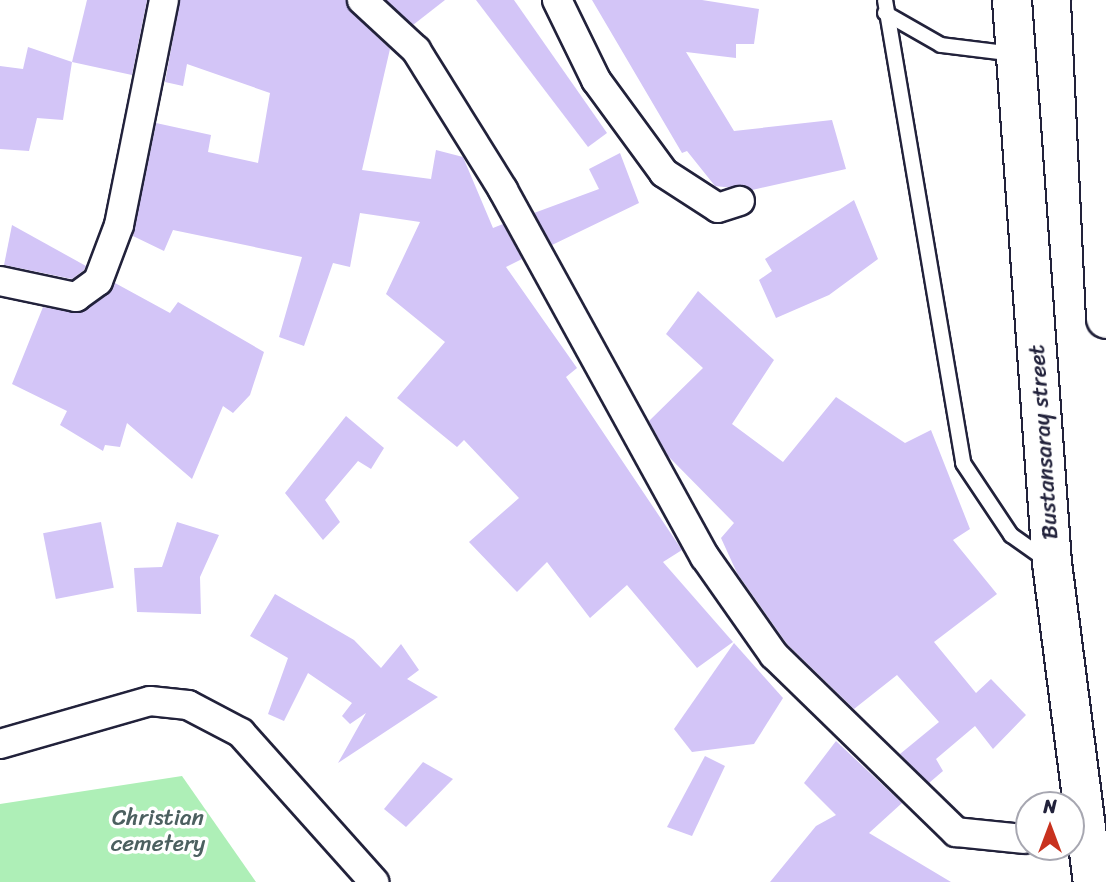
<!DOCTYPE html>
<html>
<head>
<meta charset="utf-8">
<style>
	body { margin:0 }
	#map { position:relative; width:1106px; height:882px; overflow:hidden; background:#fff; font-family:Sriracha,sans-serif }
	div>[style] { position:absolute }
	[style*='--x'] { left:calc(var(--x)*1px); top:calc(var(--y)*1px); width:calc(var(--w)*1px); rotate:calc(var(--a)*1deg) }
	.green>* { inset:0; background:#aeefb7 }
	.building>* { inset:0; background:#d3c5f7; transform-origin:0 0 }
	.roads { filter:drop-shadow(2px 0 #22223b) drop-shadow(-2px 0 #22223b) drop-shadow(0 2px #22223b) drop-shadow(0 -2px #22223b) }
	.lane>* { height:14px; margin:-7px; padding:0 7px; transform-origin:7px; border-radius:7px; background:#fff }
	.street>* { height:28px; margin:-14px; padding:0 14px; transform-origin:14px; border-radius:14px; background:#fff }
	.primary>* { height:38px; margin:-19px; padding:0 19px; transform-origin:19px; border-radius:19px; background:#fff }
	span { translate:-50% -50%; white-space:nowrap; text-align:center; line-height:1.15; -webkit-text-stroke:7px #fff; paint-order:stroke }
	.street-label { font-size:23px; color:#22223b }
	.park-label { font-size:23px; color:#4c6060 }
	.north { position:absolute; left:1015px; top:791px; width:70px; height:70px; box-sizing:border-box; background:#fff; border:2px solid #a7a7b1; border-radius:50%; rotate:0deg; font-size:19px; font-weight:700; line-height:28px; text-align:center; color:#22223b }
	.north::after { content:''; display:block; margin:auto; width:24px; height:32px; background:#c8321e; clip-path:polygon(50% 0,100% 100%,50% 72%,0 100%) }
</style>
</head>
<body>
<div id="map">
	<div class="green">
		<i style="clip-path:polygon(182px 776px,256px 882px,0 882px,0 804px)"></i>
	</div>
	<div class="building">
		<i style="clip-path:polygon(87px 0,147px 0,132px 75px,72px 62px)"></i>
		<i style="clip-path:polygon(180px 0,346px 0,351px 12px,390px 49px,362px 170px,431px 179px,436px 150px,463px 157px,493px 228px,503px 224px,522px 259px,506px 267px,577px 368px,566px 377px,682px 550px,663px 562px,733px 642px,697px 668px,627px 585px,590px 618px,547px 562px,517px 592px,469px 542px,519px 498px,464px 440px,457px 447px,397px 398px,445px 342px,386px 294px,420px 222px,360px 213px,350px 267px,333px 263px,304px 346px,279px 337px,302px 257px,173px 230px,164px 251px,133px 236px,156px 123px,211px 135px,208px 152px,258px 163px,270px 93px,187px 64px,183px 86px,165px 82px)"></i>
		<i style="clip-path:polygon(386px 0,445px 0,413px 25px)"></i>
		<i style="clip-path:polygon(476px 0,514px 0,607px 133px,588px 147px)"></i>
		<i style="clip-path:polygon(592px 0,702px 0,759px 9px,754px 44px,736px 44px,736px 58px,686px 52px,734px 131px,832px 120px,846px 169px,752px 190px,715px 186px,687px 151px,682px 153px)"></i>
		<i style="clip-path:polygon(28px 47px,72px 62px,63px 120px,37px 118px,29px 151px,0 149px,0 66px,23px 69px)"></i>
		<i style="clip-path:polygon(620px 153px,639px 203px,552px 245px,534px 213px,599px 189px,589px 169px)"></i>
		<i style="clip-path:polygon(854px 200px,878px 259px,829px 295px,776px 318px,759px 280px,772px 271px,765px 259px)"></i>
		<i style="clip-path:polygon(12px 225px,86px 266px,84px 270px,72px 279px,4px 265px)"></i>
		<i style="clip-path:polygon(115px 283px,170px 313px,178px 302px,264px 352px,250px 395px,233px 413px,223px 406px,192px 479px,127px 423px,120px 447px,105px 445px,103px 451px,60px 425px,67px 411px,12px 384px,43px 307px,80px 313px)"></i>
		<i style="clip-path:polygon(698px 291px,774px 360px,732px 424px,783px 462px,836px 397px,905px 443px,931px 430px,970px 529px,953px 540px,997px 594px,934px 642px,976px 693px,991px 679px,1026px 715px,993px 749px,975px 726px,936px 759px,943px 771px,929px 783px,900px 754px,939px 722px,897px 675px,854px 709px,787px 644px,737px 573px,721px 538px,734px 523px,668px 456px,649px 421px,703px 368px,666px 334px)"></i>
		<i style="clip-path:polygon(346px 416px,384px 448px,371px 469px,358px 461px,325px 500px,340px 522px,323px 540px,285px 493px)"></i>
		<i style="left:101px;top:522px;width:67px;height:59px;rotate:79deg"></i>
		<i style="clip-path:polygon(177px 522px,219px 535px,200px 577px,201px 614px,137px 612px,134px 568px,162px 567px)"></i>
		<i style="clip-path:polygon(275px 594px,354px 640px,381px 668px,401px 644px,419px 670px,407px 679px,438px 697px,338px 763px,366px 713px,350px 724px,342px 716px,352px 703px,308px 673px,284px 721px,268px 714px,288px 658px,250px 636px)"></i>
		<i style="clip-path:polygon(734px 643px,783px 698px,754px 744px,692px 752px,674px 729px)"></i>
		<i style="clip-path:polygon(836px 741px,902px 803px,869px 833px,951px 882px,770px 882px,816px 826px,836px 815px,804px 783px)"></i>
		<i style="clip-path:polygon(705px 756px,725px 766px,692px 836px,667px 827px)"></i>
		<i style="clip-path:polygon(423px 762px,453px 779px,406px 827px,384px 809px)"></i>
	</div>
	<div class="roads">
		<div class="lane">
			<i style="--x:885;--y:0;--w:470;--a:80.4"></i>
			<i style="--x:963;--y:463;--w:87;--a:56.3"></i>
			<i style="--x:1011;--y:535;--w:42;--a:35.2"></i>
			<i style="--x:885;--y:13;--w:64;--a:29.7"></i>
			<i style="--x:941;--y:45;--w:74;--a:7"></i>
		</div>
		<div class="street">
			<i style="--x:362;--y:0;--w:74;--a:42.8"></i>
			<i style="--x:416;--y:50;--w:165;--a:58.1"></i>
			<i style="--x:503;--y:190;--w:419;--a:61.2"></i>
			<i style="--x:705;--y:557;--w:120;--a:54.9"></i>
			<i style="--x:774;--y:655;--w:254;--a:44.2"></i>
			<i style="--x:956;--y:832;--w:68;--a:5.9"></i>
			<i style="--x:557;--y:0;--w:89;--a:64"></i>
			<i style="--x:596;--y:80;--w:115;--a:53.8"></i>
			<i style="--x:664;--y:173;--w:64;--a:32.9"></i>
			<i style="--x:718;--y:208;--w:23;--a:-18"></i>
			<i style="--x:0;--y:281;--w:78;--a:11.9"></i>
			<i style="--x:76;--y:297;--w:27;--a:-36"></i>
			<i style="--x:98;--y:281;--w:60;--a:-69.4"></i>
			<i style="--x:119;--y:225;--w:229;--a:-78.7"></i>
			<i style="--x:0;--y:744;--w:156;--a:-16"></i>
			<i style="--x:150;--y:701;--w:38;--a:6"></i>
			<i style="--x:188;--y:705;--w:60;--a:27.8"></i>
			<i style="--x:241;--y:733;--w:200;--a:48.2"></i>
		</div>
		<div class="primary">
			<i style="--x:1012;--y:0;--w:564;--a:85.94"></i>
			<i style="--x:1052;--y:563;--w:322;--a:82.7"></i>
			<i style="--x:1091;--y:0;--w:319;--a:87.3"></i>
		</div>
	</div>
	<div class="street-label">
		<span style="left:1044px;top:442px;rotate:-94deg">Bustansaray street</span>
	</div>
	<div class="park-label">
		<span style="left:158px;top:831px">Christian<br>cemetery</span>
	</div>
	<div class="north">N</div>
</div>
</body>
</html>
